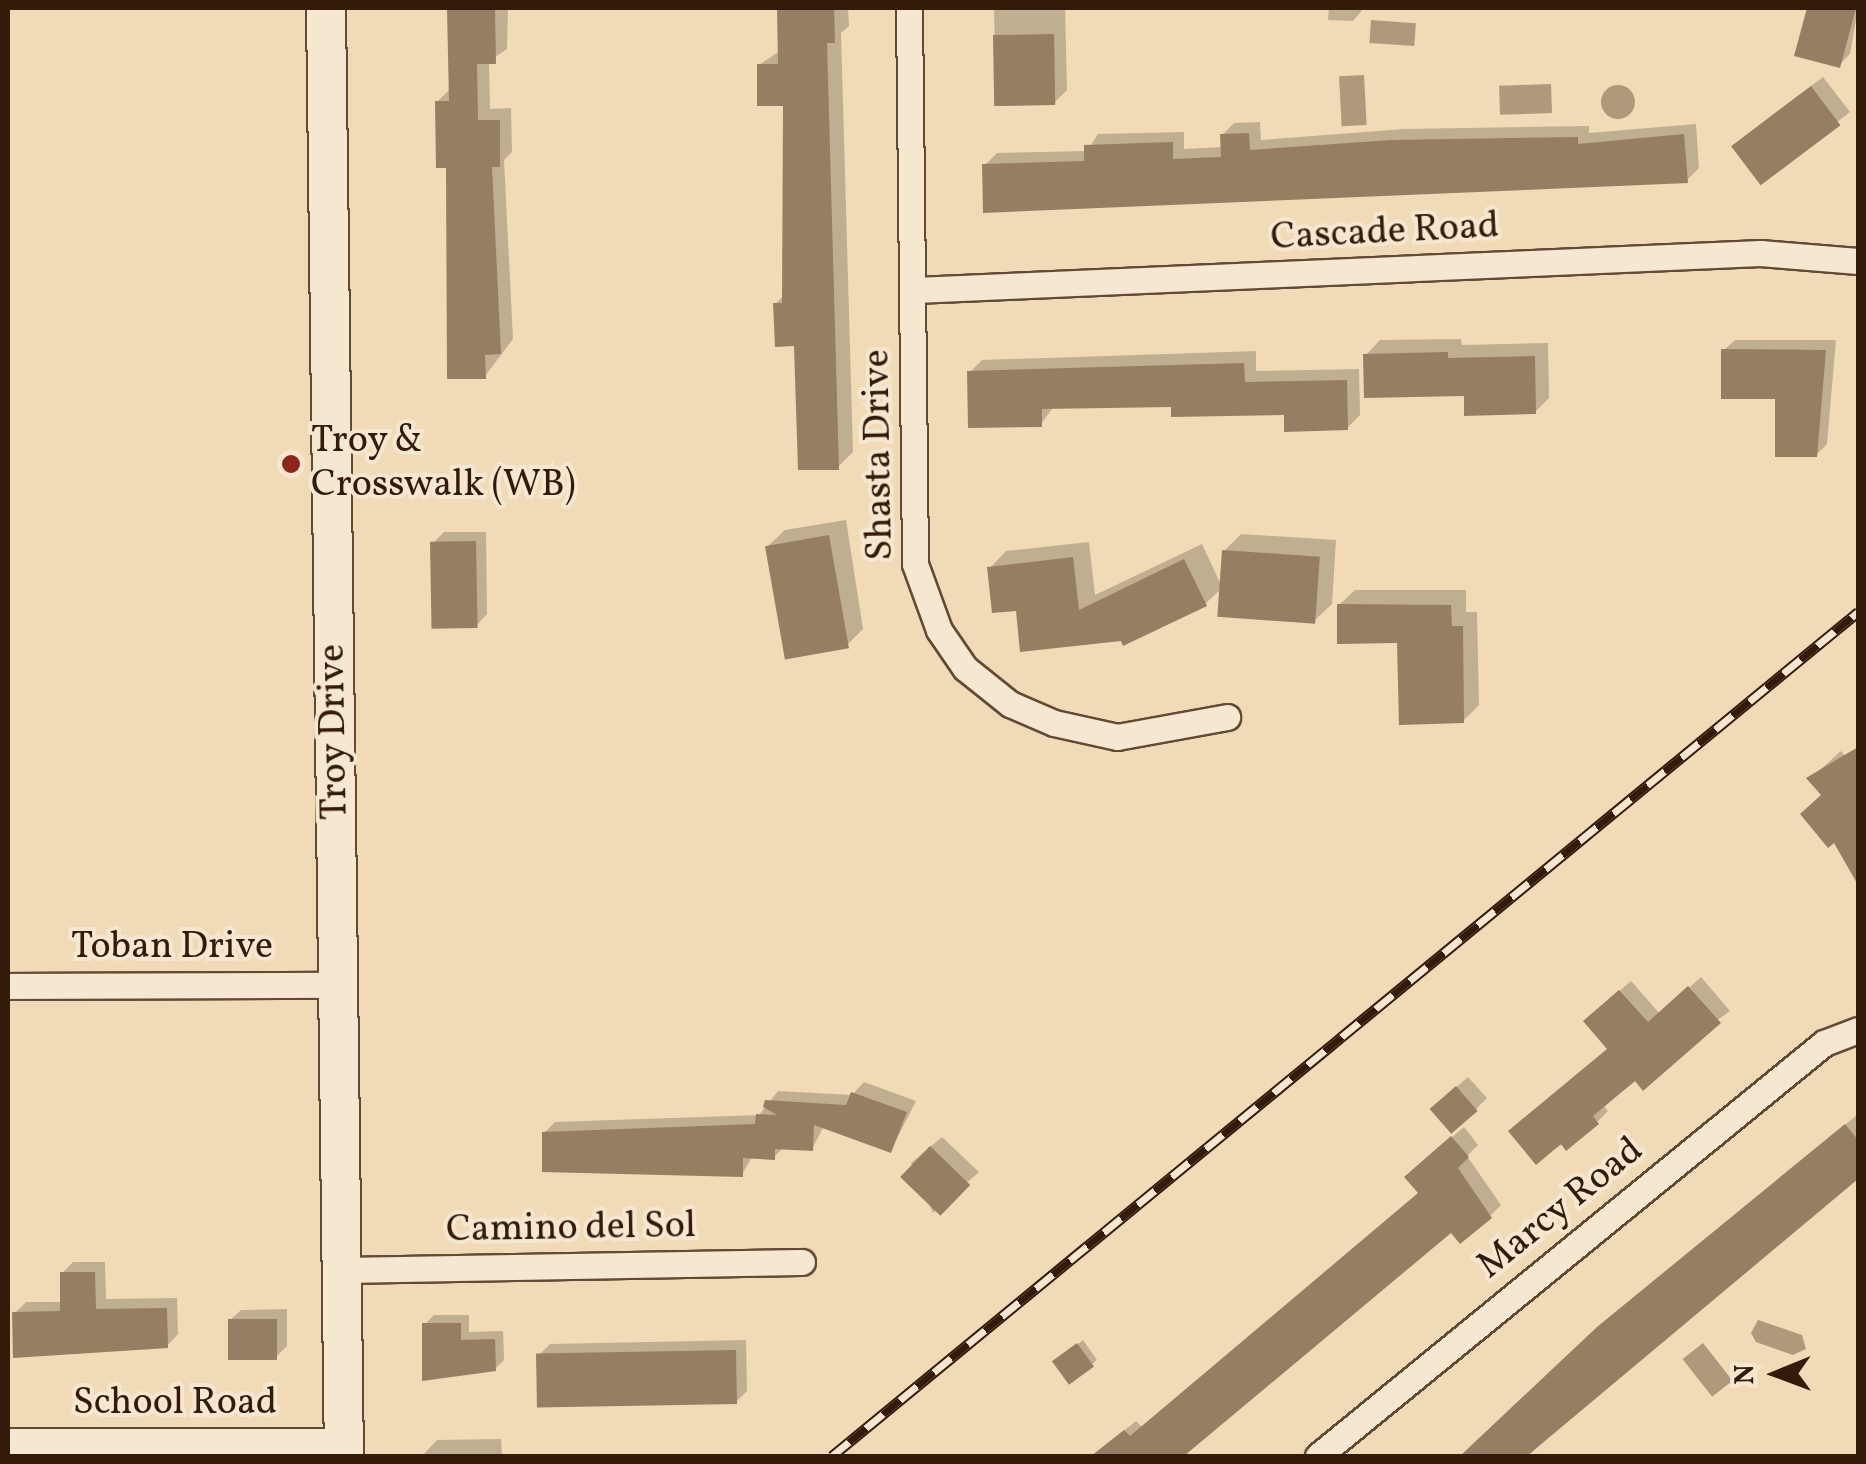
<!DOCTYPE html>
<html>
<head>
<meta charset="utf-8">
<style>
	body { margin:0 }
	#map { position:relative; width:1866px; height:1464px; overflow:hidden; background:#f1dab6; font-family:Vollkorn,serif }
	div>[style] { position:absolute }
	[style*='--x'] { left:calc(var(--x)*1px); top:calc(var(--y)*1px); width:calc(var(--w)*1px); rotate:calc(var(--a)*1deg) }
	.water>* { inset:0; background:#b0997b; transform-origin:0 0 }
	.round { border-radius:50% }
	.shadow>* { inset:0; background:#0003 }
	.building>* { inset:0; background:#967e63; transform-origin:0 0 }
	.roads { filter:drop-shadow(2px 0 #624a34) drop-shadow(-2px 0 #624a34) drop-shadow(0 2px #624a34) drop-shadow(0 -2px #624a34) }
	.street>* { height:25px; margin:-12.5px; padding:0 12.5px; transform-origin:12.5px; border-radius:12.5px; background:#f6e7d0 }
	.secondary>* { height:38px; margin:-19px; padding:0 19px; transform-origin:19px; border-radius:19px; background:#f6e7d0 }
	.rail>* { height:11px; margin-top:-5.5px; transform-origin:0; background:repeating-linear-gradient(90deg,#f6e7d0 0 22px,#331a09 0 44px); box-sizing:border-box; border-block:2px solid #331a09 }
	.dots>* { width:28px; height:28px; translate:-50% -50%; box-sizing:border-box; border:5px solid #f6e7d0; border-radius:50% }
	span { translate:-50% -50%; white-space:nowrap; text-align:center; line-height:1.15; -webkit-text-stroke:8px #f6e7d0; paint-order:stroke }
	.street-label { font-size:38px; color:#331a09 }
	.poi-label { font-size:38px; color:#331a09 }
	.left { translate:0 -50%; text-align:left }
	.frame { position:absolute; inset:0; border:10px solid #331a09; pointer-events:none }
	.north { position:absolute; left:1726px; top:1324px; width:100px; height:100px; -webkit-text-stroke:8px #f6e7d0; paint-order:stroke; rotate:269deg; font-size:28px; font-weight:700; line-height:40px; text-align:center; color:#331a09 }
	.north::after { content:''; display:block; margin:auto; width:35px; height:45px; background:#331a09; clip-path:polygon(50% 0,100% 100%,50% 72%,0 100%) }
</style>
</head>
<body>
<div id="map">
	<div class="water">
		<i style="left:1371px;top:20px;width:45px;height:23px;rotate:4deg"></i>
		<i style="left:1364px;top:75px;width:50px;height:25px;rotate:87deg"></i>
		<i style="left:1551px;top:84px;width:29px;height:52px;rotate:88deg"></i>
		<i class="round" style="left:1601px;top:85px;width:34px;height:34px"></i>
		<i style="clip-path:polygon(1758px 1320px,1802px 1335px,1806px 1349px,1793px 1355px,1756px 1342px,1751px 1333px)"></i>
		<i style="left:1703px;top:1343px;width:48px;height:26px;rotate:52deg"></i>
	</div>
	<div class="shadow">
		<i style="clip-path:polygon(450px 8px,508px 8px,507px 49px,489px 61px,490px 109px,511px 108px,512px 152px,504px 160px,513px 339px,485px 376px,437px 102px,451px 88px)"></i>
		<i style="clip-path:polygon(780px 8px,848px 8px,849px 26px,841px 33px,853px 452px,838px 467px,796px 343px,775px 304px,785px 295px,785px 103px,759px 65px,781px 50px)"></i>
		<i style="clip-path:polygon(994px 8px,1065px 8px,1067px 90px,1054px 103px,996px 104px)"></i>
		<i style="clip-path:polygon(1329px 8px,1364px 8px,1353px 21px,1328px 20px)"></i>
		<i style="clip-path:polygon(1809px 8px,1858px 8px,1850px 54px,1839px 65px,1797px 54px)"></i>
		<i style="clip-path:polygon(1823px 77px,1850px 112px,1761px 182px,1745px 136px)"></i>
		<i style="clip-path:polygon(1260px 122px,1261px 140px,1404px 129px,1589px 126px,1589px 133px,1696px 124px,1699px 168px,1687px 180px,985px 165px,997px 153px,1087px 151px,1098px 134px,1184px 132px,1184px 149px,1223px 147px,1222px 135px,1234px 123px)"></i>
		<i style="clip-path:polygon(1461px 339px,1462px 345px,1548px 343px,1549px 398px,1535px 412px,1366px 355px,1380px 340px)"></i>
		<i style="clip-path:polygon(1735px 340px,1836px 340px,1827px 444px,1816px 455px,1777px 397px,1724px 350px)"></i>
		<i style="clip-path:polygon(1256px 351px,1256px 371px,1359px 369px,1360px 415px,1347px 428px,1287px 412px,1173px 404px,1054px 406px,1041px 424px,970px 372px,982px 360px)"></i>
		<i style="clip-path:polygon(846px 520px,863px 629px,846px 646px,768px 546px,785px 530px)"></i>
		<i style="clip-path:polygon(444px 532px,486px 532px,487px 614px,477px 625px,433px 543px)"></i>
		<i style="clip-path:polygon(1241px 534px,1336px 540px,1332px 604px,1315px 620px,1222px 588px,1205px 604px,1122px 638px,1018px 608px,990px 568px,1006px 551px,1089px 542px,1095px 595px,1202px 544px,1222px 587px,1224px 551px)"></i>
		<i style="clip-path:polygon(1355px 590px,1466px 590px,1466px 612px,1477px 612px,1479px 705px,1463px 721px,1400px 641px,1339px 605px)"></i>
		<i style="clip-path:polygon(1858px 748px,1858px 880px,1835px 839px,1824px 795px,1810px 779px,1841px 751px,1847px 758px)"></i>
		<i style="clip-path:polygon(1701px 977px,1730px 1011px,1603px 1105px,1608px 1111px,1597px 1122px,1536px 1161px,1609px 1048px,1597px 1011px,1631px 981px,1660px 1014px)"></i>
		<i style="clip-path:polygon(1468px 1077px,1487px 1098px,1476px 1109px,1444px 1098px)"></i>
		<i style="clip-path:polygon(864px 1082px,916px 1101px,891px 1150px,824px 1126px,812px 1149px,784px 1147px,774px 1157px,753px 1156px,742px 1174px,544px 1170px,544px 1133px,555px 1122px,759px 1115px,778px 1091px,852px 1095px)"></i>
		<i style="clip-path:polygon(1857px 1115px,1858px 1175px,1612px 1376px,1528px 1456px,1461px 1456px,1611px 1316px)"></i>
		<i style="clip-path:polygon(1464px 1127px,1478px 1145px,1467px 1156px,1501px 1205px,1490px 1216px,1451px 1229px,1180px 1456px,1092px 1456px,1136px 1421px,1142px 1427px,1420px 1192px,1418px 1166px)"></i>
		<i style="clip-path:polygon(942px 1137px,979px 1172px,933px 1213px,911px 1163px)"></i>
		<i style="clip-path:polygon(73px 1262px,105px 1262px,106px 1299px,177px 1298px,178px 1334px,167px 1346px,15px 1313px,26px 1302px,63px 1302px,62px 1273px)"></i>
		<i style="clip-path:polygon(287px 1309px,287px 1346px,276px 1357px,230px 1320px,241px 1310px)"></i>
		<i style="clip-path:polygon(434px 1315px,469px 1315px,469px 1332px,503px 1331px,504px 1360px,495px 1369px,425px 1324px)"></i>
		<i style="clip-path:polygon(746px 1340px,747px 1391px,736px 1402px,539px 1355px,550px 1344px)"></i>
		<i style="clip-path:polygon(1083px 1340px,1097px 1360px,1072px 1382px,1061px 1358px)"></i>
		<i style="clip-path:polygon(501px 1439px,502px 1456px,422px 1456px,437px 1440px)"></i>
	</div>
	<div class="building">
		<i style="clip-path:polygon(447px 8px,495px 8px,496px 64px,477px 64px,478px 120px,500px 120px,500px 167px,492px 167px,501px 354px,485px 355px,486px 379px,447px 379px,446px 168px,436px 168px,435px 101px,449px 101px)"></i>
		<i style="clip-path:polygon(777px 8px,834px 8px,835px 43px,827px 43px,839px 470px,798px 470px,794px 346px,775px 347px,773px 303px,782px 303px,783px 106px,757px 106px,757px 64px,778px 64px)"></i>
		<i style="clip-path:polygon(1807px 8px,1856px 8px,1840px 68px,1794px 56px)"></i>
		<i style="left:1054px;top:34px;width:71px;height:61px;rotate:89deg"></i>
		<i style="left:1811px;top:86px;width:49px;height:100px;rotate:53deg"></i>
		<i style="clip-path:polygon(1249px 133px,1250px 150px,1391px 140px,1578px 137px,1578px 144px,1684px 134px,1688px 183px,983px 213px,982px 164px,1084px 161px,1084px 145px,1173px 142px,1173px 159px,1221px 157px,1220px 134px)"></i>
		<i style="clip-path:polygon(1721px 349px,1826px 350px,1817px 457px,1775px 457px,1775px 399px,1721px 399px)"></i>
		<i style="clip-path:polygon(1448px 352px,1448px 358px,1535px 356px,1536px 414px,1464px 416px,1464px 396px,1364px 398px,1363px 354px)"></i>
		<i style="clip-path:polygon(1244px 363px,1245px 382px,1347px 380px,1348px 430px,1284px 432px,1284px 415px,1171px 417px,1171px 407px,1042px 409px,1042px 427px,968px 428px,967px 371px)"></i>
		<i style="left:829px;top:535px;width:115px;height:65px;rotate:80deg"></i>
		<i style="left:476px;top:541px;width:87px;height:46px;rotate:89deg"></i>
		<i style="left:1222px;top:550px;width:98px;height:67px;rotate:4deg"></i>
		<i style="clip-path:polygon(1073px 557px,1079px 610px,1184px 559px,1207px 606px,1123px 646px,1121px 641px,1020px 652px,1016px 611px,992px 613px,987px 567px)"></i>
		<i style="clip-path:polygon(1337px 604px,1451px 605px,1452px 626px,1463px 626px,1464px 723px,1399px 725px,1397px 643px,1337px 644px)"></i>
		<i style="clip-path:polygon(1858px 747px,1858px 885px,1834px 843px,1828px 848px,1800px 814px,1821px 795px,1806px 778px)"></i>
		<i style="clip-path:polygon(1688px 986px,1721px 1023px,1643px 1091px,1635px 1081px,1593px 1116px,1599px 1124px,1566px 1151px,1561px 1144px,1536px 1165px,1508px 1131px,1607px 1049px,1583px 1021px,1619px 990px,1648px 1022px)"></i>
		<i style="left:1456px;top:1086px;width:33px;height:35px;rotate:49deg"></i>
		<i style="clip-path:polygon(851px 1092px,907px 1112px,891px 1153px,814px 1125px,813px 1151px,775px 1149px,775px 1160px,743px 1158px,743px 1177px,542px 1172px,542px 1132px,755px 1124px,756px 1114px,777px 1115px,763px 1107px,765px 1100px,846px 1105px)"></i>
		<i style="clip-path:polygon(1845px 1124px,1858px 1140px,1858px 1179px,1527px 1456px,1460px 1456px,1597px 1327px)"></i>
		<i style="clip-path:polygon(1451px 1136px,1469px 1157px,1458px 1168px,1492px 1218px,1460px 1244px,1451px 1233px,1184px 1456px,1091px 1456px,1124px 1430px,1130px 1436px,1418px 1193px,1404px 1177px)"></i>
		<i style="left:930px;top:1146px;width:56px;height:43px;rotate:44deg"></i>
		<i style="clip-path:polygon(60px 1272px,95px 1272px,96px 1309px,167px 1308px,168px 1348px,13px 1358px,12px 1312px,60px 1311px)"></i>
		<i style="left:228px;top:1319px;width:49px;height:41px"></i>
		<i style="clip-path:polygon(422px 1323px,461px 1323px,461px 1340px,495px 1339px,496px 1371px,422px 1381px)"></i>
		<i style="left:1077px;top:1343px;width:29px;height:31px;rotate:54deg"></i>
		<i style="left:736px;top:1350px;width:54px;height:200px;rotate:89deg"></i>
	</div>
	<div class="roads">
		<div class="street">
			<i style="--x:909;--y:8;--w:556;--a:89.38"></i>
			<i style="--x:915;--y:564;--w:70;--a:70"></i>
			<i style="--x:939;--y:630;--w:46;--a:55.6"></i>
			<i style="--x:965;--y:668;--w:58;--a:38.7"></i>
			<i style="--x:1010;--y:704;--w:48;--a:23.4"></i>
			<i style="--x:1054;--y:723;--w:65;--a:12.5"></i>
			<i style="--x:1117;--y:737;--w:112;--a:-10.3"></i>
			<i style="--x:915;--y:290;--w:846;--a:-2.51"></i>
			<i style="--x:1760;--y:253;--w:98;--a:4.7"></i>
			<i style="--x:8;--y:986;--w:330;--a:-0.2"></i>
			<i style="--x:341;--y:1270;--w:461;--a:-1"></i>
			<i style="--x:8;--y:1441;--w:336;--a:0"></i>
			<i style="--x:1318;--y:1456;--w:653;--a:-39.22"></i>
			<i style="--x:1824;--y:1043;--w:36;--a:-21"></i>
		</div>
		<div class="secondary">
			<i style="--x:326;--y:8;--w:1448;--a:89.29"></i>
		</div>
	</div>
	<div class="rail">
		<i style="--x:832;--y:1456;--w:1329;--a:-39.44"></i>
	</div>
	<div class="dots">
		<i style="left:291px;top:464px;background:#8f2418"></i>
	</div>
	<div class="street-label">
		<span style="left:1385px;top:233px;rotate:-3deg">Cascade Road</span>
		<span style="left:880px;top:455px;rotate:-91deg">Shasta Drive</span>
		<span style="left:335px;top:732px;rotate:-91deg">Troy Drive</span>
		<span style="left:172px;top:948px">Toban Drive</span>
		<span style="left:1561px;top:1209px;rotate:-39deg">Marcy Road</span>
		<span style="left:571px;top:1229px;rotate:-1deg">Camino del Sol</span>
		<span style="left:175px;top:1404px">School Road</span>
	</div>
	<div class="poi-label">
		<span class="left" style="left:311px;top:464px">Troy &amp;<br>Crosswalk (WB)</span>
	</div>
	<div class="frame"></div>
	<div class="north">N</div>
</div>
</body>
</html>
